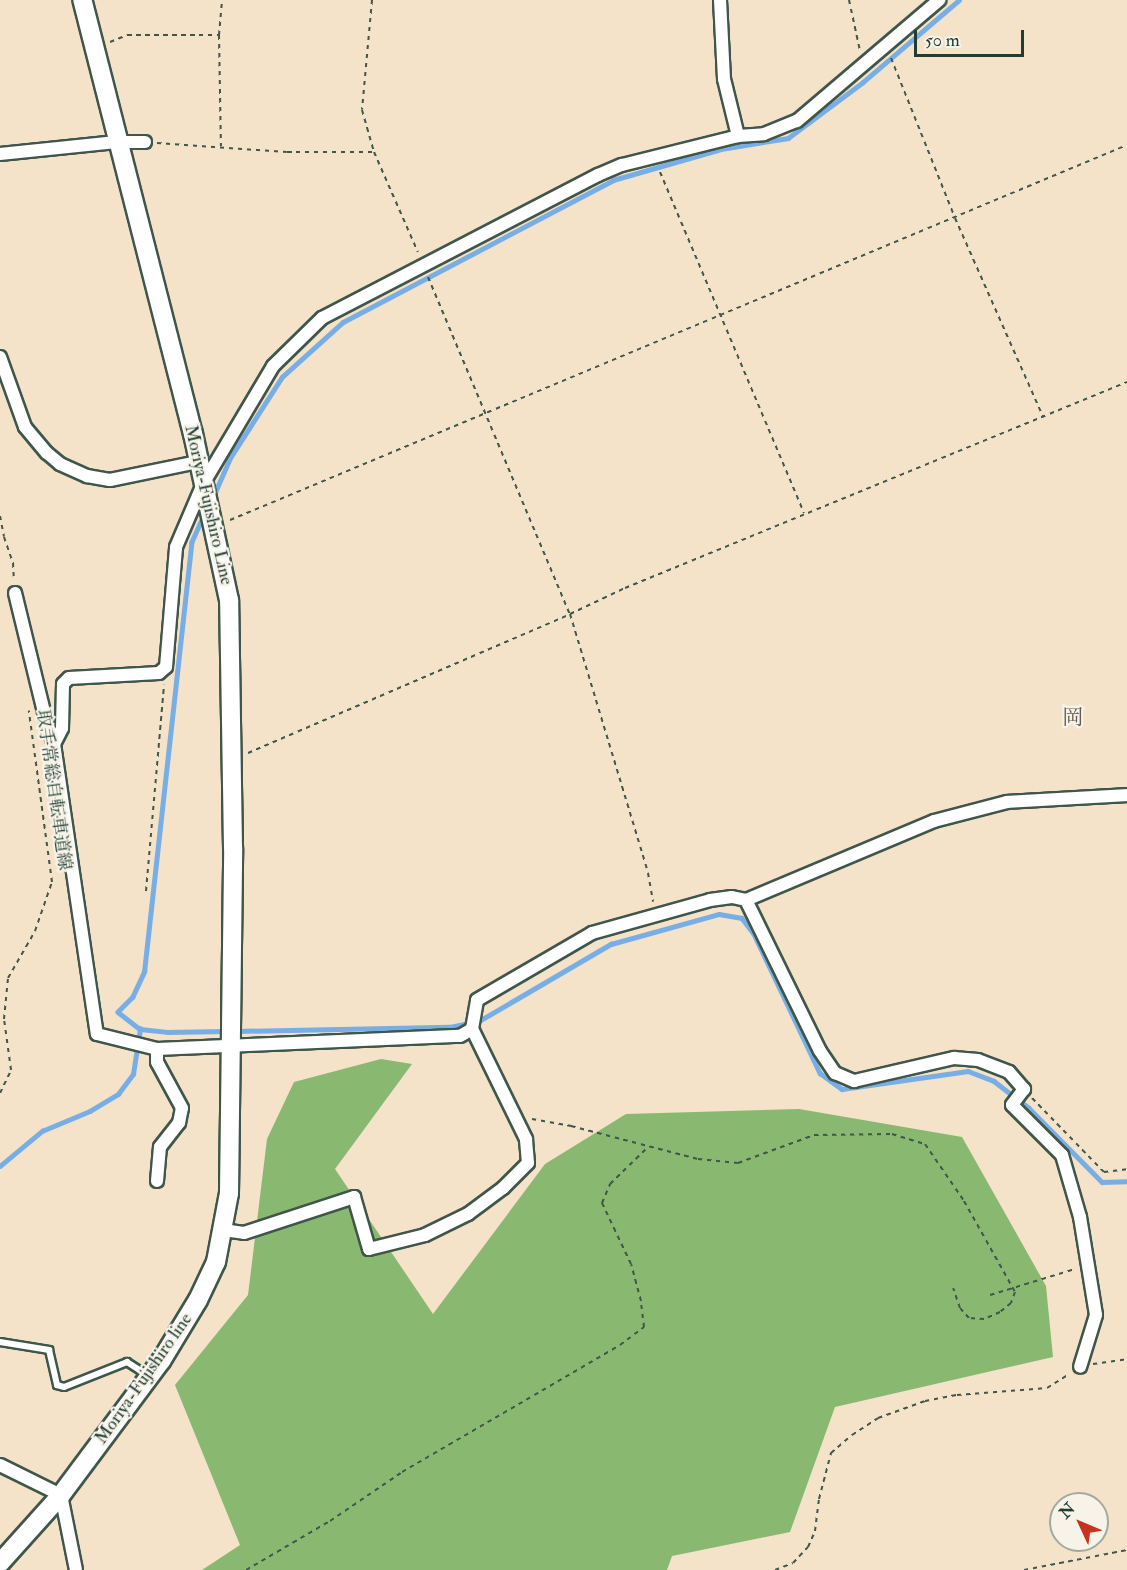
<!DOCTYPE html>
<html>
<head>
<meta charset="utf-8">
<style>
	body { margin:0 }
	#map { position:relative; width:1127px; height:1570px; overflow:hidden; background:#f4e2c9; font-family:"IM FELL Double Pica","Noto Serif JP",serif }
	div>[style] { position:absolute }
	[style*='--x'] { left:calc(var(--x)*1px); top:calc(var(--y)*1px); width:calc(var(--w)*1px); rotate:calc(var(--a)*1deg) }
	.forest>* { inset:0; background:#89b871 }
	.stream>* { height:4.5px; margin:-2.25px; padding:0 2.25px; transform-origin:2.25px; border-radius:2.25px; background:#77aee6 }
	.path>* { height:2px; margin-top:-1px; transform-origin:0; background:repeating-linear-gradient(90deg,#3f564a 0 4.5px,transparent 0 9px) }
	.roads { filter:drop-shadow(2px 0 #3f564a) drop-shadow(-2px 0 #3f564a) drop-shadow(0 2px #3f564a) drop-shadow(0 -2px #3f564a) }
	.lane>* { height:6px; margin:-3px; padding:0 3px; transform-origin:3px; border-radius:3px; background:#fff }
	.street>* { height:12px; margin:-6px; padding:0 6px; transform-origin:6px; border-radius:6px; background:#fff }
	.secondary>* { height:18px; margin:-9px; padding:0 9px; transform-origin:9px; border-radius:9px; background:#fff }
	span { translate:-50% -50%; white-space:nowrap; text-align:center; line-height:1.15; -webkit-text-stroke:4.5px #f7f3e8; paint-order:stroke }
	.street-label { font-size:18px; color:#1f3d34 }
	.quarter-label { font-size:21px; color:#655b53 }
	.north { position:absolute; left:1049px; top:1492px; width:60px; height:60px; box-sizing:border-box; background:#f7f3e8; border:2px solid #a1aaa0; border-radius:50%; rotate:314deg; font-size:16px; font-weight:700; line-height:24px; text-align:center; color:#1f3d34 }
	.north::after { content:''; display:block; margin:auto; width:21px; height:27px; background:#c8321e; clip-path:polygon(50% 0,100% 100%,50% 72%,0 100%) }
	.scale { position:absolute; left:914px; top:30px; width:110px; height:27px; box-sizing:border-box; border:3px solid #1f3d34; border-top:0; padding-left:8px; font-size:18px; line-height:21px; white-space:nowrap; color:#1f3d34; -webkit-text-stroke:4px #f7f3e8; paint-order:stroke }
</style>
</head>
<body>
<div id="map">
	<div class="forest">
		<i style="clip-path:polygon(381px 1059px,412px 1064px,335px 1169px,433px 1314px,545px 1164px,626px 1114px,799px 1109px,962px 1137px,1046px 1286px,1053px 1357px,835px 1407px,790px 1532px,672px 1556px,667px 1570px,202px 1570px,240px 1545px,175px 1385px,248px 1295px,267px 1139px,294px 1082px)"></i>
	</div>
	<div class="stream">
		<i style="--x:213;--y:497;--w:43;--a:-66.4"></i>
		<i style="--x:230;--y:458;--w:96;--a:-57.3"></i>
		<i style="--x:282;--y:377;--w:82;--a:-42"></i>
		<i style="--x:343;--y:322;--w:305;--a:-27.7"></i>
		<i style="--x:613;--y:180;--w:112;--a:-16"></i>
		<i style="--x:721;--y:149;--w:68;--a:-9.3"></i>
		<i style="--x:788;--y:138;--w:94;--a:-36.7"></i>
		<i style="--x:863;--y:82;--w:126;--a:-40.5"></i>
		<i style="--x:204;--y:515;--w:30;--a:114"></i>
		<i style="--x:192;--y:542;--w:432;--a:96.3"></i>
		<i style="--x:145;--y:971;--w:29;--a:115"></i>
		<i style="--x:133;--y:997;--w:21;--a:135"></i>
		<i style="--x:118;--y:1012;--w:28;--a:38"></i>
		<i style="--x:140;--y:1029;--w:27;--a:6"></i>
		<i style="--x:167;--y:1032;--w:59;--a:-1"></i>
		<i style="--x:235;--y:1031;--w:215;--a:-1.1"></i>
		<i style="--x:450;--y:1027;--w:30;--a:-12"></i>
		<i style="--x:479;--y:1021;--w:153;--a:-30.3"></i>
		<i style="--x:611;--y:944;--w:112;--a:-15.5"></i>
		<i style="--x:719;--y:914;--w:23;--a:10"></i>
		<i style="--x:742;--y:918;--w:20;--a:53"></i>
		<i style="--x:754;--y:934;--w:154;--a:64.6"></i>
		<i style="--x:820;--y:1073;--w:27;--a:36"></i>
		<i style="--x:842;--y:1089;--w:127;--a:-8.1"></i>
		<i style="--x:968;--y:1071;--w:28;--a:21"></i>
		<i style="--x:994;--y:1081;--w:44;--a:37.6"></i>
		<i style="--x:1029;--y:1108;--w:104;--a:45.4"></i>
		<i style="--x:1102;--y:1182;--w:25;--a:-2"></i>
		<i style="--x:0;--y:1166;--w:55;--a:-39.8"></i>
		<i style="--x:42;--y:1131;--w:52;--a:-22.6"></i>
		<i style="--x:90;--y:1111;--w:33;--a:-31"></i>
		<i style="--x:118;--y:1094;--w:25;--a:-53"></i>
		<i style="--x:133;--y:1074;--w:46;--a:-81.2"></i>
	</div>
	<div class="path">
		<i style="--x:372;--y:0;--w:110;--a:95.2"></i>
		<i style="--x:362;--y:110;--w:44;--a:74.1"></i>
		<i style="--x:849;--y:0;--w:52;--a:77.8"></i>
		<i style="--x:219;--y:35;--w:111;--a:89"></i>
		<i style="--x:110;--y:42;--w:18;--a:-22"></i>
		<i style="--x:127;--y:35;--w:92;--a:0"></i>
		<i style="--x:219;--y:35;--w:35;--a:-85"></i>
		<i style="--x:891;--y:58;--w:172;--a:68.2"></i>
		<i style="--x:955;--y:218;--w:218;--a:66.1"></i>
		<i style="--x:157;--y:143;--w:130;--a:4"></i>
		<i style="--x:287;--y:152;--w:87;--a:0"></i>
		<i style="--x:374;--y:152;--w:109;--a:66.3"></i>
		<i style="--x:660;--y:172;--w:370;--a:67.1"></i>
		<i style="--x:428;--y:277;--w:366;--a:67.2"></i>
		<i style="--x:570;--y:614;--w:270;--a:73.2"></i>
		<i style="--x:648;--y:873;--w:29;--a:80"></i>
		<i style="--x:0;--y:516;--w:21;--a:79"></i>
		<i style="--x:4;--y:537;--w:28;--a:71"></i>
		<i style="--x:13;--y:563;--w:17;--a:87"></i>
		<i style="--x:230;--y:520;--w:972;--a:-22.69"></i>
		<i style="--x:248;--y:753;--w:351;--a:-23.3"></i>
		<i style="--x:570;--y:614;--w:61;--a:-25.3"></i>
		<i style="--x:625;--y:588;--w:543;--a:-22.31"></i>
		<i style="--x:146;--y:891;--w:207;--a:-85"></i>
		<i style="--x:0;--y:1093;--w:25;--a:-64"></i>
		<i style="--x:11;--y:1070;--w:51;--a:-97.8"></i>
		<i style="--x:4;--y:1019;--w:41;--a:-84.4"></i>
		<i style="--x:8;--y:978;--w:54;--a:-60.1"></i>
		<i style="--x:35;--y:931;--w:52;--a:-70.9"></i>
		<i style="--x:52;--y:882;--w:173;--a:-97.7"></i>
		<i style="--x:1032;--y:1098;--w:103;--a:45.8"></i>
		<i style="--x:1104;--y:1172;--w:23;--a:-7"></i>
		<i style="--x:532;--y:1119;--w:40;--a:10"></i>
		<i style="--x:571;--y:1126;--w:131;--a:14.6"></i>
		<i style="--x:698;--y:1159;--w:40;--a:5.7"></i>
		<i style="--x:738;--y:1163;--w:81;--a:-20.2"></i>
		<i style="--x:814;--y:1135;--w:78;--a:-0.7"></i>
		<i style="--x:892;--y:1134;--w:34;--a:17"></i>
		<i style="--x:925;--y:1144;--w:69;--a:55.6"></i>
		<i style="--x:964;--y:1201;--w:104;--a:60.7"></i>
		<i style="--x:1015;--y:1292;--w:12;--a:110"></i>
		<i style="--x:1011;--y:1303;--w:14;--a:141"></i>
		<i style="--x:1000;--y:1312;--w:17;--a:156"></i>
		<i style="--x:984;--y:1319;--w:15;--a:-176"></i>
		<i style="--x:969;--y:1318;--w:13;--a:-132"></i>
		<i style="--x:960;--y:1308;--w:21;--a:-109"></i>
		<i style="--x:990;--y:1295;--w:89;--a:-17"></i>
		<i style="--x:1093;--y:1364;--w:34;--a:-8"></i>
		<i style="--x:246;--y:1570;--w:97;--a:-30.3"></i>
		<i style="--x:330;--y:1521;--w:87;--a:-34.2"></i>
		<i style="--x:402;--y:1472;--w:252;--a:-30.2"></i>
		<i style="--x:620;--y:1345;--w:30;--a:-37"></i>
		<i style="--x:644;--y:1327;--w:26;--a:-97"></i>
		<i style="--x:641;--y:1301;--w:38;--a:-105"></i>
		<i style="--x:631;--y:1264;--w:68;--a:-115.4"></i>
		<i style="--x:602;--y:1203;--w:21;--a:-67"></i>
		<i style="--x:610;--y:1184;--w:53;--a:-44.2"></i>
		<i style="--x:775;--y:1570;--w:19;--a:-21"></i>
		<i style="--x:793;--y:1563;--w:22;--a:-47"></i>
		<i style="--x:808;--y:1547;--w:17;--a:-66"></i>
		<i style="--x:815;--y:1531;--w:32;--a:-83"></i>
		<i style="--x:819;--y:1499;--w:48;--a:-75.4"></i>
		<i style="--x:831;--y:1453;--w:28;--a:-41"></i>
		<i style="--x:852;--y:1435;--w:31;--a:-33"></i>
		<i style="--x:878;--y:1418;--w:50;--a:-19.9"></i>
		<i style="--x:925;--y:1401;--w:33;--a:-11"></i>
		<i style="--x:957;--y:1395;--w:90;--a:-4.4"></i>
		<i style="--x:1047;--y:1388;--w:26;--a:-32"></i>
		<i style="--x:1024;--y:1570;--w:105;--a:-11"></i>
	</div>
	<div class="roads">
		<div class="lane">
			<i style="--x:0;--y:1342;--w:50;--a:9.3"></i>
			<i style="--x:49;--y:1350;--w:36;--a:77"></i>
			<i style="--x:57;--y:1385;--w:7;--a:16"></i>
			<i style="--x:64;--y:1387;--w:68;--a:-21.6"></i>
			<i style="--x:127;--y:1362;--w:24;--a:33"></i>
		</div>
		<div class="street">
			<i style="--x:720;--y:0;--w:79;--a:87.1"></i>
			<i style="--x:724;--y:79;--w:59;--a:76.2"></i>
			<i style="--x:0;--y:154;--w:117;--a:-5.9"></i>
			<i style="--x:116;--y:142;--w:29;--a:0"></i>
			<i style="--x:0;--y:357;--w:74;--a:70.3"></i>
			<i style="--x:25;--y:427;--w:34;--a:50"></i>
			<i style="--x:47;--y:453;--w:17;--a:40"></i>
			<i style="--x:60;--y:464;--w:30;--a:24"></i>
			<i style="--x:87;--y:476;--w:23;--a:10"></i>
			<i style="--x:110;--y:480;--w:90;--a:-11.6"></i>
			<i style="--x:15;--y:593;--w:131;--a:76.3"></i>
			<i style="--x:46;--y:720;--w:25;--a:72"></i>
			<i style="--x:54;--y:744;--w:293;--a:81.6"></i>
			<i style="--x:97;--y:1034;--w:62;--a:14"></i>
			<i style="--x:157;--y:1049;--w:303;--a:-2.5"></i>
			<i style="--x:460;--y:1036;--w:14;--a:-30"></i>
			<i style="--x:472;--y:1029;--w:29;--a:-80"></i>
			<i style="--x:477;--y:1000;--w:133;--a:-30.2"></i>
			<i style="--x:592;--y:933;--w:123;--a:-15.6"></i>
			<i style="--x:710;--y:900;--w:22;--a:-8"></i>
			<i style="--x:732;--y:897;--w:14;--a:12"></i>
			<i style="--x:746;--y:900;--w:204;--a:-22.8"></i>
			<i style="--x:934;--y:821;--w:75;--a:-14.6"></i>
			<i style="--x:1007;--y:802;--w:120;--a:-3.3"></i>
			<i style="--x:54;--y:744;--w:18;--a:-63"></i>
			<i style="--x:62;--y:728;--w:44;--a:-88.7"></i>
			<i style="--x:63;--y:684;--w:8;--a:-45"></i>
			<i style="--x:69;--y:678;--w:90;--a:-3.2"></i>
			<i style="--x:159;--y:673;--w:9;--a:-41"></i>
			<i style="--x:166;--y:667;--w:120;--a:-85.2"></i>
			<i style="--x:176;--y:547;--w:69;--a:-66.8"></i>
			<i style="--x:203;--y:484;--w:137;--a:-59.3"></i>
			<i style="--x:273;--y:366;--w:69;--a:-44.4"></i>
			<i style="--x:322;--y:318;--w:311;--a:-27.4"></i>
			<i style="--x:598;--y:175;--w:26;--a:-23"></i>
			<i style="--x:622;--y:165;--w:120;--a:-14"></i>
			<i style="--x:738;--y:136;--w:26;--a:-4"></i>
			<i style="--x:764;--y:134;--w:35;--a:-22"></i>
			<i style="--x:797;--y:121;--w:187;--a:-40.4"></i>
			<i style="--x:746;--y:900;--w:168;--a:63.9"></i>
			<i style="--x:820;--y:1051;--w:27;--a:56"></i>
			<i style="--x:835;--y:1073;--w:21;--a:23"></i>
			<i style="--x:854;--y:1081;--w:103;--a:-13"></i>
			<i style="--x:954;--y:1058;--w:24;--a:5"></i>
			<i style="--x:978;--y:1060;--w:33;--a:21"></i>
			<i style="--x:1009;--y:1072;--w:23;--a:49"></i>
			<i style="--x:1024;--y:1089;--w:20;--a:127"></i>
			<i style="--x:1012;--y:1105;--w:71;--a:45"></i>
			<i style="--x:1062;--y:1155;--w:65;--a:73.8"></i>
			<i style="--x:1080;--y:1217;--w:99;--a:80.7"></i>
			<i style="--x:1096;--y:1315;--w:54;--a:107.1"></i>
			<i style="--x:157;--y:1181;--w:34;--a:-85"></i>
			<i style="--x:160;--y:1147;--w:31;--a:-52"></i>
			<i style="--x:179;--y:1123;--w:15;--a:-79"></i>
			<i style="--x:182;--y:1108;--w:52;--a:-118.5"></i>
			<i style="--x:157;--y:1062;--w:13;--a:-90"></i>
			<i style="--x:223;--y:1230;--w:21;--a:8"></i>
			<i style="--x:244;--y:1233;--w:116;--a:-18.1"></i>
			<i style="--x:354;--y:1197;--w:54;--a:73.9"></i>
			<i style="--x:369;--y:1249;--w:58;--a:-14"></i>
			<i style="--x:425;--y:1235;--w:48;--a:-26"></i>
			<i style="--x:468;--y:1214;--w:44;--a:-36.6"></i>
			<i style="--x:503;--y:1188;--w:35;--a:-45"></i>
			<i style="--x:528;--y:1163;--w:24;--a:-95"></i>
			<i style="--x:526;--y:1139;--w:123;--a:-116.1"></i>
			<i style="--x:0;--y:1465;--w:68;--a:26.2"></i>
			<i style="--x:61;--y:1495;--w:76;--a:78.7"></i>
		</div>
		<div class="secondary">
			<i style="--x:0;--y:1563;--w:91;--a:-48.1"></i>
			<i style="--x:61;--y:1495;--w:167;--a:-53.3"></i>
			<i style="--x:161;--y:1361;--w:71;--a:-58.8"></i>
			<i style="--x:198;--y:1300;--w:42;--a:-64.7"></i>
			<i style="--x:216;--y:1262;--w:70;--a:-79.3"></i>
			<i style="--x:229;--y:1193;--w:345;--a:-89.3"></i>
			<i style="--x:233;--y:848;--w:248;--a:-90.9"></i>
			<i style="--x:229;--y:600;--w:170;--a:-102.2"></i>
			<i style="--x:193;--y:434;--w:448;--a:-104.3"></i>
		</div>
	</div>
	<div class="street-label">
		<span style="left:208px;top:505px;rotate:77deg">Moriya-Fujishiro Line</span>
		<span style="left:53px;top:790px;rotate:82deg">取手常総自転車道線</span>
		<span style="left:144px;top:1379px;rotate:-55deg">Moriya-Fujishiro line</span>
	</div>
	<div class="quarter-label">
		<span style="left:1073px;top:718px">岡</span>
	</div>
	<div class="north">N</div>
	<div class="scale">50 m</div>
</div>
</body>
</html>
